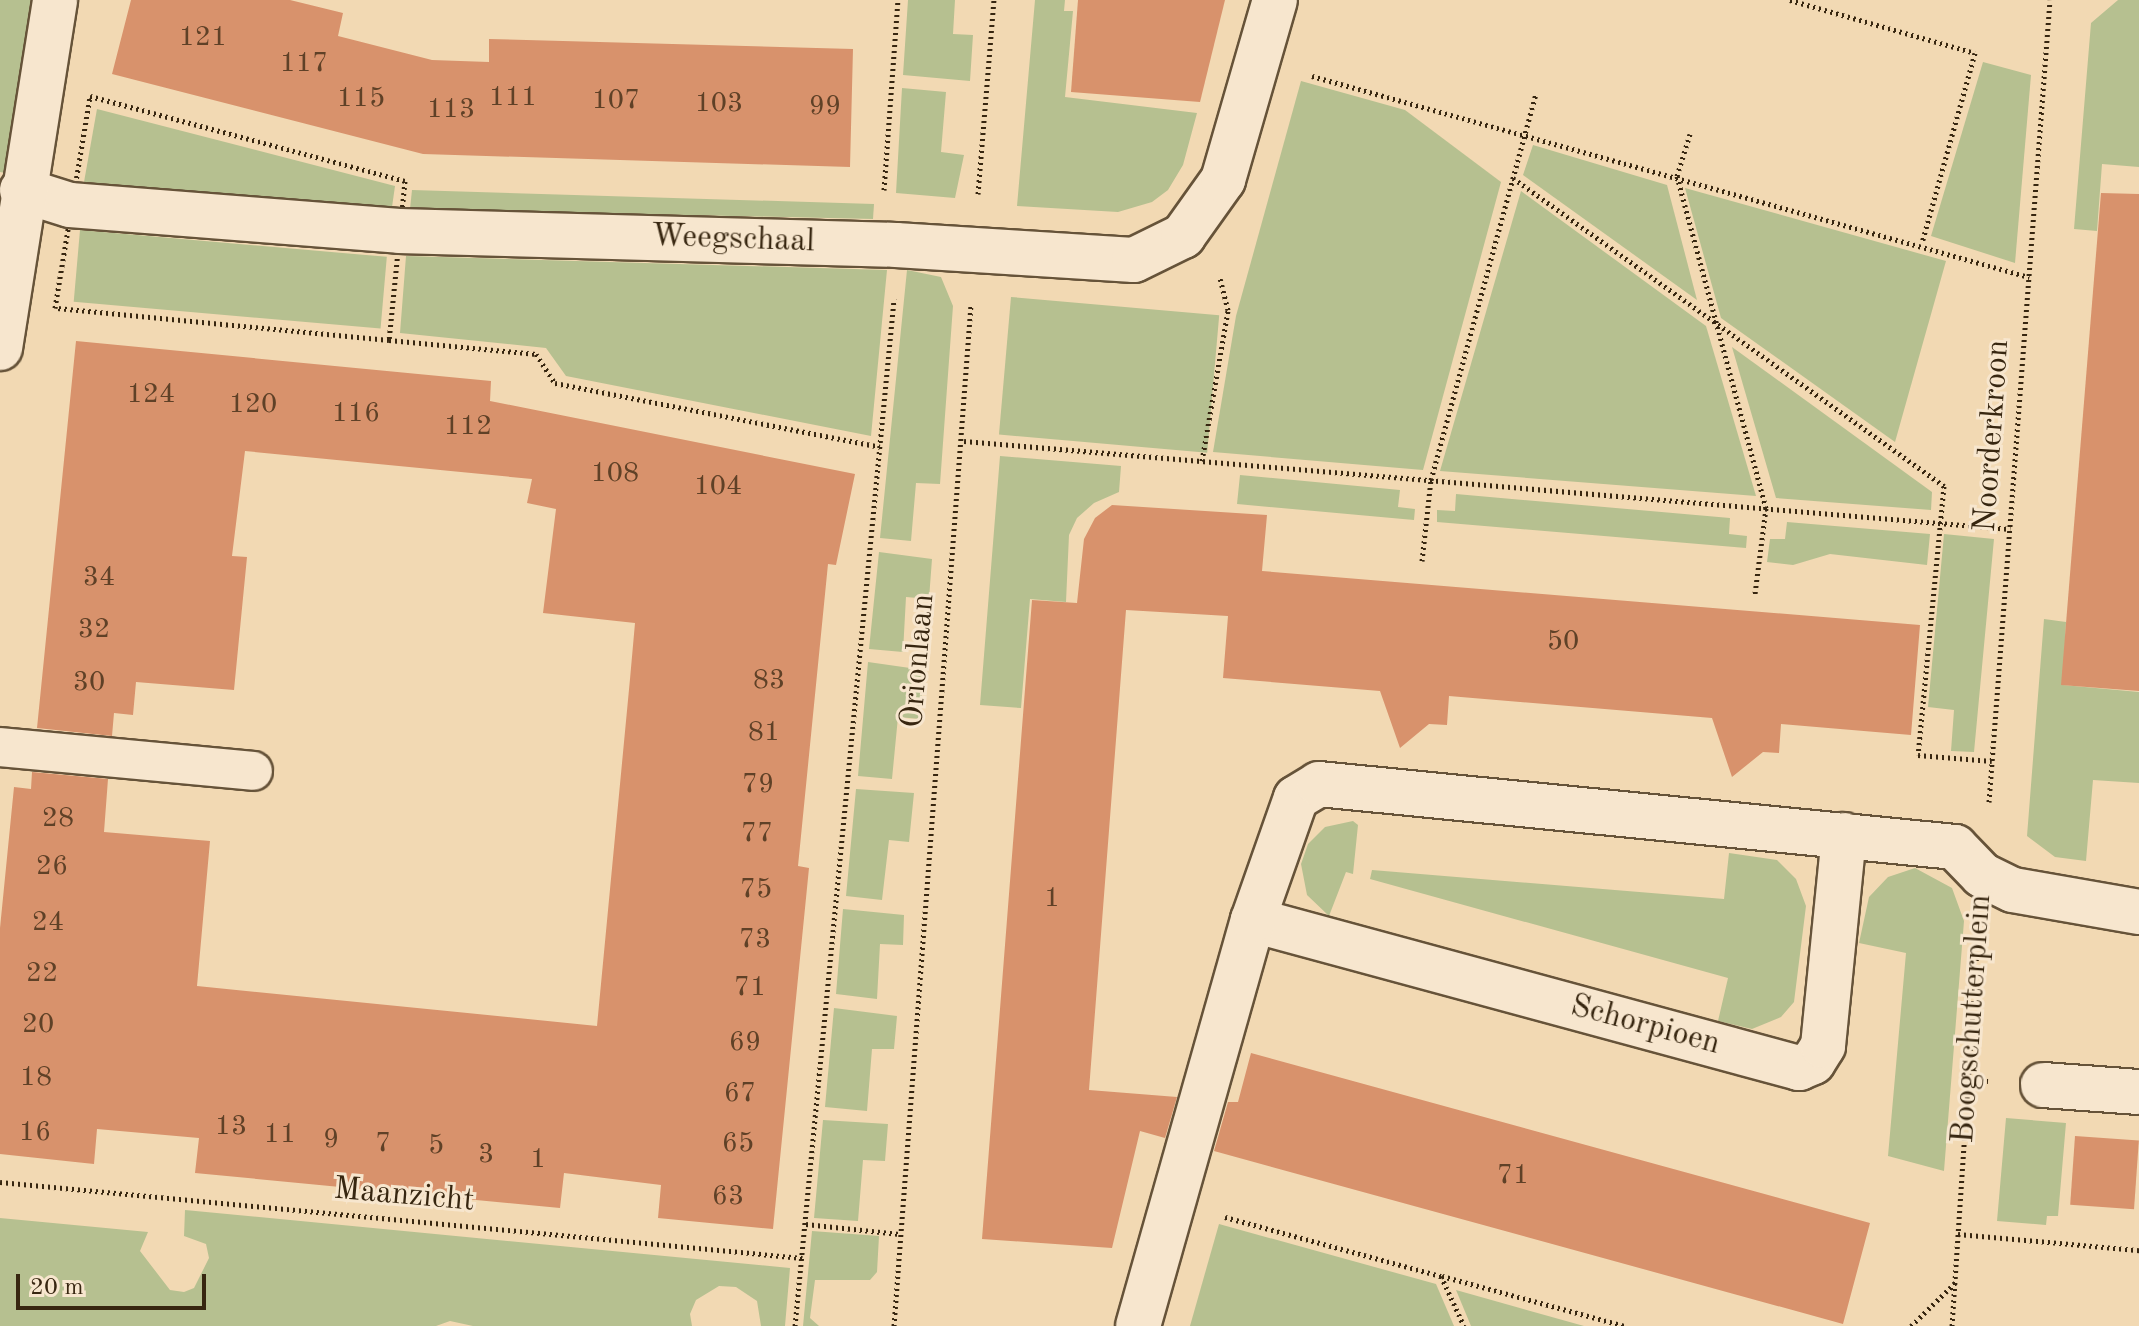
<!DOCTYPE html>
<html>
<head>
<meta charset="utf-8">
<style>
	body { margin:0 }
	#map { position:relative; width:2139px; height:1326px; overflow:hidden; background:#f2d9b3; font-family:"Old Standard TT",serif }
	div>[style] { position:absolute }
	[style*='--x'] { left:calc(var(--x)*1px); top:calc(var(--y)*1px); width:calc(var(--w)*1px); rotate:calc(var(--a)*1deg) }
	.green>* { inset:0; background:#b6c090; transform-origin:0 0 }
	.building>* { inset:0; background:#d8926c; transform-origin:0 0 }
	.path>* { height:5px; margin-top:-2.5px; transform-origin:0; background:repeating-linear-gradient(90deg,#372610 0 2px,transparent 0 6px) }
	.roads { filter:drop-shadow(2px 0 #665339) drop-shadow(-2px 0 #665339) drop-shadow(0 2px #665339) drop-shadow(0 -2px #665339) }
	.service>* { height:38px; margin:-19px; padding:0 19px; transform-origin:19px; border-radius:19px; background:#f7e6ce }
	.minor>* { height:44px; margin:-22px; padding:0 22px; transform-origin:22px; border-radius:22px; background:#f7e6ce }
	span { translate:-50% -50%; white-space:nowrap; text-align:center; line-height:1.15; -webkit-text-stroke:6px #f7e6ce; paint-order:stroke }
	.number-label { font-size:28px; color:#5f4127 }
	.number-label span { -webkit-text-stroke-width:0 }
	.street-label { font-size:32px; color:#372610 }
	.scale { position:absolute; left:16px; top:1274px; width:190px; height:36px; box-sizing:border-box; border:4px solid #372610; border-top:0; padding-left:10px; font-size:24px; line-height:28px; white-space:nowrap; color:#372610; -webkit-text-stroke:6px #f7e6ce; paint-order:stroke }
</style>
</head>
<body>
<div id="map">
	<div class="green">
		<i style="clip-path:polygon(0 0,38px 0,6px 173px,0 172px)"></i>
		<i style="clip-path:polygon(908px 0,955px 0,953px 34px,973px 35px,970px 81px,903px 75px)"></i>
		<i style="clip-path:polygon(1035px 0,1065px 0,1064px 11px,1073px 11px,1065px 97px,1197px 113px,1183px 165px,1168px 190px,1152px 202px,1118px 212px,1017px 206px)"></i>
		<i style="clip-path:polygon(2118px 0,2139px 0,2139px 167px,2102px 164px,2097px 231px,2074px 229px,2091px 23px)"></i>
		<i style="clip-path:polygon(1983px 62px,2031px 75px,2015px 263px,1931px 236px)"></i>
		<i style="clip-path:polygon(1301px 81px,1405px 110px,1501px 182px,1423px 470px,1213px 452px,1236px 316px)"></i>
		<i style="clip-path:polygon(902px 88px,946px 92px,941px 152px,964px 155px,955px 198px,896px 193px)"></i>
		<i style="clip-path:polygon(97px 109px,395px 186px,392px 207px,84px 182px)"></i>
		<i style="clip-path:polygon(1533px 145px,1667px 185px,1697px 300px,1523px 175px)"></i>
		<i style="clip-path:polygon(1685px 188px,1946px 261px,1895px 442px,1721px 318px)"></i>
		<i style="clip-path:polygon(412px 190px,874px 204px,873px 219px,410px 209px)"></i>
		<i style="clip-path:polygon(1521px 191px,1706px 326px,1756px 496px,1440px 471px)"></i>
		<i style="left:80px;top:230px;width:308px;height:72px;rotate:5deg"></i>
		<i style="clip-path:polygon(406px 256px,887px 270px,871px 436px,566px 376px,546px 348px,400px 333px)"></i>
		<i style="clip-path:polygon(907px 270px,941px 277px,953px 306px,940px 484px,916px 483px,911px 541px,880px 538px)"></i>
		<i style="left:1011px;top:297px;width:209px;height:138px;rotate:5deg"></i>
		<i style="clip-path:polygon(1732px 347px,1932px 492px,1931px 510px,1776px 498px)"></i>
		<i style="clip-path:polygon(1000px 456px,1121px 466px,1119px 492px,1094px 503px,1077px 518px,1069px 535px,1066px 602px,1030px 599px,1021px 708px,980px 705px)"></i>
		<i style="clip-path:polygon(1240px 475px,1400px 490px,1398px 507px,1415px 509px,1414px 520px,1237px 504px)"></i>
		<i style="clip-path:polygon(1456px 494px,1730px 518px,1729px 534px,1747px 536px,1746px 548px,1437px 522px,1437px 510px,1455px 511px)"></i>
		<i style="clip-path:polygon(1787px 522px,1930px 534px,1927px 565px,1830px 554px,1793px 565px,1767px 562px,1770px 539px,1785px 539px)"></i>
		<i style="clip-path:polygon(1944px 534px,1994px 539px,1974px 752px,1951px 751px,1954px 710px,1928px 707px)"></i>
		<i style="clip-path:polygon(879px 552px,932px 559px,929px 599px,906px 597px,903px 652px,869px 649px)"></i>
		<i style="clip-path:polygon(2044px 619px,2066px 622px,2063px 685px,2139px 692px,2139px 783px,2093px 780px,2086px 861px,2055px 857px,2027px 836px)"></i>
		<i style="clip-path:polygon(868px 662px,924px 670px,920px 719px,898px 717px,892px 779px,858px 776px)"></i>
		<i style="clip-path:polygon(856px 789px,914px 793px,909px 842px,889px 840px,882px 900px,846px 896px)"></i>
		<i style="clip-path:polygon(1353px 821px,1358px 825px,1353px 874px,1346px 872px,1329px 916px,1307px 895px,1301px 864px,1308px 844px,1325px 827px)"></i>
		<i style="clip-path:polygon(1729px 853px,1777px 860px,1796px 879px,1806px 906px,1794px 1002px,1781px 1017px,1752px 1029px,1718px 1021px,1728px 978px,1370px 879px,1372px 870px,1724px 899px)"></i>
		<i style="clip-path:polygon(1915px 868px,1952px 888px,1964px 921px,1944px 1171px,1888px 1156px,1906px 953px,1859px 943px,1869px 897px,1888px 877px)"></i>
		<i style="clip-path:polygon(843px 909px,904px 915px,903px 945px,880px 944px,877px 999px,836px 994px)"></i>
		<i style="clip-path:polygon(834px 1008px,897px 1016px,894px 1049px,872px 1049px,867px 1111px,825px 1107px)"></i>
		<i style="clip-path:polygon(2006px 1118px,2066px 1123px,2058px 1216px,2047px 1216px,2046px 1225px,1997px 1221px)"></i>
		<i style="clip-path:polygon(823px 1120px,888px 1124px,885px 1161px,863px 1160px,858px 1221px,814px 1218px)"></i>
		<i style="clip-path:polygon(185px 1210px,790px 1268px,785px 1326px,761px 1326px,757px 1301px,736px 1287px,719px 1286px,696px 1300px,690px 1314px,692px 1326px,473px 1326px,450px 1321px,436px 1326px,0 1326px,0 1218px,148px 1232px,140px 1251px,170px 1290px,184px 1292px,194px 1288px,209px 1258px,206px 1244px,184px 1236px)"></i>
		<i style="clip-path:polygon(1219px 1224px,1436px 1284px,1454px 1326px,1190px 1326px)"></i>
		<i style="clip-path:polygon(812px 1231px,879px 1236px,877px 1272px,870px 1280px,815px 1280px,810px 1318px,819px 1326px,803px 1326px)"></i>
		<i style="clip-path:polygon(1456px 1290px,1584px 1326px,1471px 1326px)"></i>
	</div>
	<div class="building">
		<i style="clip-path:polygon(131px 0,290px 0,343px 13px,338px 36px,432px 60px,489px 62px,489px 39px,853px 49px,850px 167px,423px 154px,112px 74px)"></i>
		<i style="clip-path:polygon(1078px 0,1225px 0,1200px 102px,1071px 92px)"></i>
		<i style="clip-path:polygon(2101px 193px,2139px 194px,2139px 691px,2061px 685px)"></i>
		<i style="clip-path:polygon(76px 341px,491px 381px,490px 401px,855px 474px,836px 565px,828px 564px,798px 866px,809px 868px,773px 1229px,658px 1218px,661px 1185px,564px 1173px,560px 1208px,195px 1173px,199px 1138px,97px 1129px,94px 1164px,0 1154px,0 928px,14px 787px,31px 789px,32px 772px,108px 779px,104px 832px,210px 841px,197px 986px,597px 1026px,630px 679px,635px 623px,543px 613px,556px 509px,527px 503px,532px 479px,245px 451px,232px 556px,247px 557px,234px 690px,136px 682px,133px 715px,114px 713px,112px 736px,37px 728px)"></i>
		<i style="clip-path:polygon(1112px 505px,1267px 515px,1262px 571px,1920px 625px,1911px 735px,1781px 724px,1779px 753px,1763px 752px,1732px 777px,1712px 718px,1449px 696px,1447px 725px,1429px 724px,1400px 748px,1380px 691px,1223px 678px,1228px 616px,1126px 610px,1089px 1090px,1177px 1097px,1165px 1138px,1140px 1131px,1112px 1248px,982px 1239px,1032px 600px,1077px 603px,1084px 539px,1095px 518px)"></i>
		<i style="clip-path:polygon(1251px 1053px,1870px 1223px,1843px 1324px,1214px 1151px,1228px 1102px,1238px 1102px)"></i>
		<i style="left:2075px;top:1136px;width:64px;height:69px;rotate:4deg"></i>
	</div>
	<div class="path">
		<i style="--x:1790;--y:0;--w:192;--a:16"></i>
		<i style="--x:1975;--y:53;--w:197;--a:105.6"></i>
		<i style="--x:1312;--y:76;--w:745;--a:15.66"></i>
		<i style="--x:90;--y:96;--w:326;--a:15.1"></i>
		<i style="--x:405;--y:181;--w:160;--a:95.7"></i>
		<i style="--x:389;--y:340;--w:336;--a:-174.5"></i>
		<i style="--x:55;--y:308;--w:215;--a:-80.6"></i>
		<i style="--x:1690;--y:134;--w:44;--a:107.2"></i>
		<i style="--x:1677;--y:176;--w:344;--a:75"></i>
		<i style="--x:1766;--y:508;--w:87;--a:97.3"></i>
		<i style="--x:1513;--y:178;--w:530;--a:35.55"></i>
		<i style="--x:1944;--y:486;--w:270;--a:95.5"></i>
		<i style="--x:1918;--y:755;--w:74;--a:4.6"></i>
		<i style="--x:884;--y:190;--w:191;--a:-85.8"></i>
		<i style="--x:978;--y:194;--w:195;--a:-85.3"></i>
		<i style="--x:389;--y:340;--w:148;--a:5.4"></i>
		<i style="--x:536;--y:354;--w:35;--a:57"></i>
		<i style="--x:555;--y:383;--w:331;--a:11.1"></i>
		<i style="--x:964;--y:441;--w:1050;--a:4.81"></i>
		<i style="--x:1202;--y:461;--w:153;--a:-80.2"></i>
		<i style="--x:1228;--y:310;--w:34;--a:-104"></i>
		<i style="--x:1422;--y:561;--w:81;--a:-83.7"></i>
		<i style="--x:1431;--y:480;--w:401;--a:-74.8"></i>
		<i style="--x:1989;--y:802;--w:804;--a:-85.65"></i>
		<i style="--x:1969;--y:1080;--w:19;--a:3"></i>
		<i style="--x:0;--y:1182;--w:806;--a:5.41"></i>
		<i style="--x:1225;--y:1217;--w:224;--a:15.3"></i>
		<i style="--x:1441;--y:1276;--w:55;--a:65.3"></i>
		<i style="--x:806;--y:1224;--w:94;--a:6.1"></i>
		<i style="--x:1958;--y:1234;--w:182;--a:5.1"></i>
		<i style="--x:1442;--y:1276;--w:190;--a:15.3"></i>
		<i style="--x:795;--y:1326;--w:1032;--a:-84.49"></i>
		<i style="--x:894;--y:1326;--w:1025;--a:-85.69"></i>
		<i style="--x:1911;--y:1326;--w:63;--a:-44.4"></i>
		<i style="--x:1952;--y:1326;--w:391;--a:-86.2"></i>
	</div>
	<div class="roads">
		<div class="service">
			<i style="--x:0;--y:747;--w:254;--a:5.4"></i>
		</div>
		<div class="minor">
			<i style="--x:22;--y:190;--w:50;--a:17.4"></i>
			<i style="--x:70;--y:205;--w:330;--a:4.5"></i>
			<i style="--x:399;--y:231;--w:497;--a:1.6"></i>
			<i style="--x:896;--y:245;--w:238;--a:3.6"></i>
			<i style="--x:1134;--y:260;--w:55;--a:-26.1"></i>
			<i style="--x:1183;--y:236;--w:69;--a:-54.5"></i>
			<i style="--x:1223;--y:180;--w:187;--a:-73.9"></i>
			<i style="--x:0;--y:348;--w:352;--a:-81"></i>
			<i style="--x:1253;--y:920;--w:566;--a:15.17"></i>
			<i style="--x:1799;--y:1068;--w:15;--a:-23"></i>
			<i style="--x:1813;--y:1062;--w:19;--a:-58"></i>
			<i style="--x:1823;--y:1046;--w:212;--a:-84.3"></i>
			<i style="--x:2043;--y:1085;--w:96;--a:4.2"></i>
			<i style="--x:1138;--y:1326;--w:422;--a:-74.2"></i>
			<i style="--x:1253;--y:920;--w:129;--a:-70.6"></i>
			<i style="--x:1296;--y:798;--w:27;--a:-31"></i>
			<i style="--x:1319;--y:784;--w:639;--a:5.66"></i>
			<i style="--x:1955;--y:847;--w:39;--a:46"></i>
			<i style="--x:1982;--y:875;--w:34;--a:26"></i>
			<i style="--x:2013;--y:890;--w:128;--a:9.9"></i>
		</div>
	</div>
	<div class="number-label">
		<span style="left:203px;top:38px">121</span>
		<span style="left:304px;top:64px">117</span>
		<span style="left:513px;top:98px">111</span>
		<span style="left:361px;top:99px">115</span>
		<span style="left:616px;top:101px">107</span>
		<span style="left:719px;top:104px">103</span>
		<span style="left:825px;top:107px">99</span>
		<span style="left:451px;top:110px">113</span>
		<span style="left:151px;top:395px">124</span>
		<span style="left:253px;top:405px">120</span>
		<span style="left:356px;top:414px">116</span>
		<span style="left:468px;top:427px">112</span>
		<span style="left:615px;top:474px">108</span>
		<span style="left:718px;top:487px">104</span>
		<span style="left:99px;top:578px">34</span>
		<span style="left:94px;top:630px">32</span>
		<span style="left:1563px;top:642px">50</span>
		<span style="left:769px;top:681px">83</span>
		<span style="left:89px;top:683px">30</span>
		<span style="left:764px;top:733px">81</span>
		<span style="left:758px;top:785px">79</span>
		<span style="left:58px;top:819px">28</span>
		<span style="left:757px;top:834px">77</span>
		<span style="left:52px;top:867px">26</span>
		<span style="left:756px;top:890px">75</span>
		<span style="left:1052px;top:899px">1</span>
		<span style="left:48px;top:923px">24</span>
		<span style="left:755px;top:940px">73</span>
		<span style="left:42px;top:974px">22</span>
		<span style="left:750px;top:988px">71</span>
		<span style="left:38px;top:1025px">20</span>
		<span style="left:745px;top:1043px">69</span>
		<span style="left:36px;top:1078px">18</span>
		<span style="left:740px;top:1094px">67</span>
		<span style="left:231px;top:1127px">13</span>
		<span style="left:35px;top:1133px">16</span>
		<span style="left:280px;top:1135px">11</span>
		<span style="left:331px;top:1140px">9</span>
		<span style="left:383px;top:1144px">7</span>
		<span style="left:738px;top:1144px">65</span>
		<span style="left:436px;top:1146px">5</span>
		<span style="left:486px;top:1155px">3</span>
		<span style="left:538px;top:1160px">1</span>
		<span style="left:1513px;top:1176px">71</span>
		<span style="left:728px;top:1197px">63</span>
	</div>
	<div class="street-label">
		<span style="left:733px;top:240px;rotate:2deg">Weegschaal</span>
		<span style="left:1993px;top:436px;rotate:-86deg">Noorderkroon</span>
		<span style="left:919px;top:661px;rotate:-85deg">Orionlaan</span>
		<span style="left:1973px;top:1019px;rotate:-86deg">Boogschutterplein</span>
		<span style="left:1645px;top:1026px;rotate:15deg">Schorpioen</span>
		<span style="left:404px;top:1196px;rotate:5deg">Maanzicht</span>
	</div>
	<div class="scale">20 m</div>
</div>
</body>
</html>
